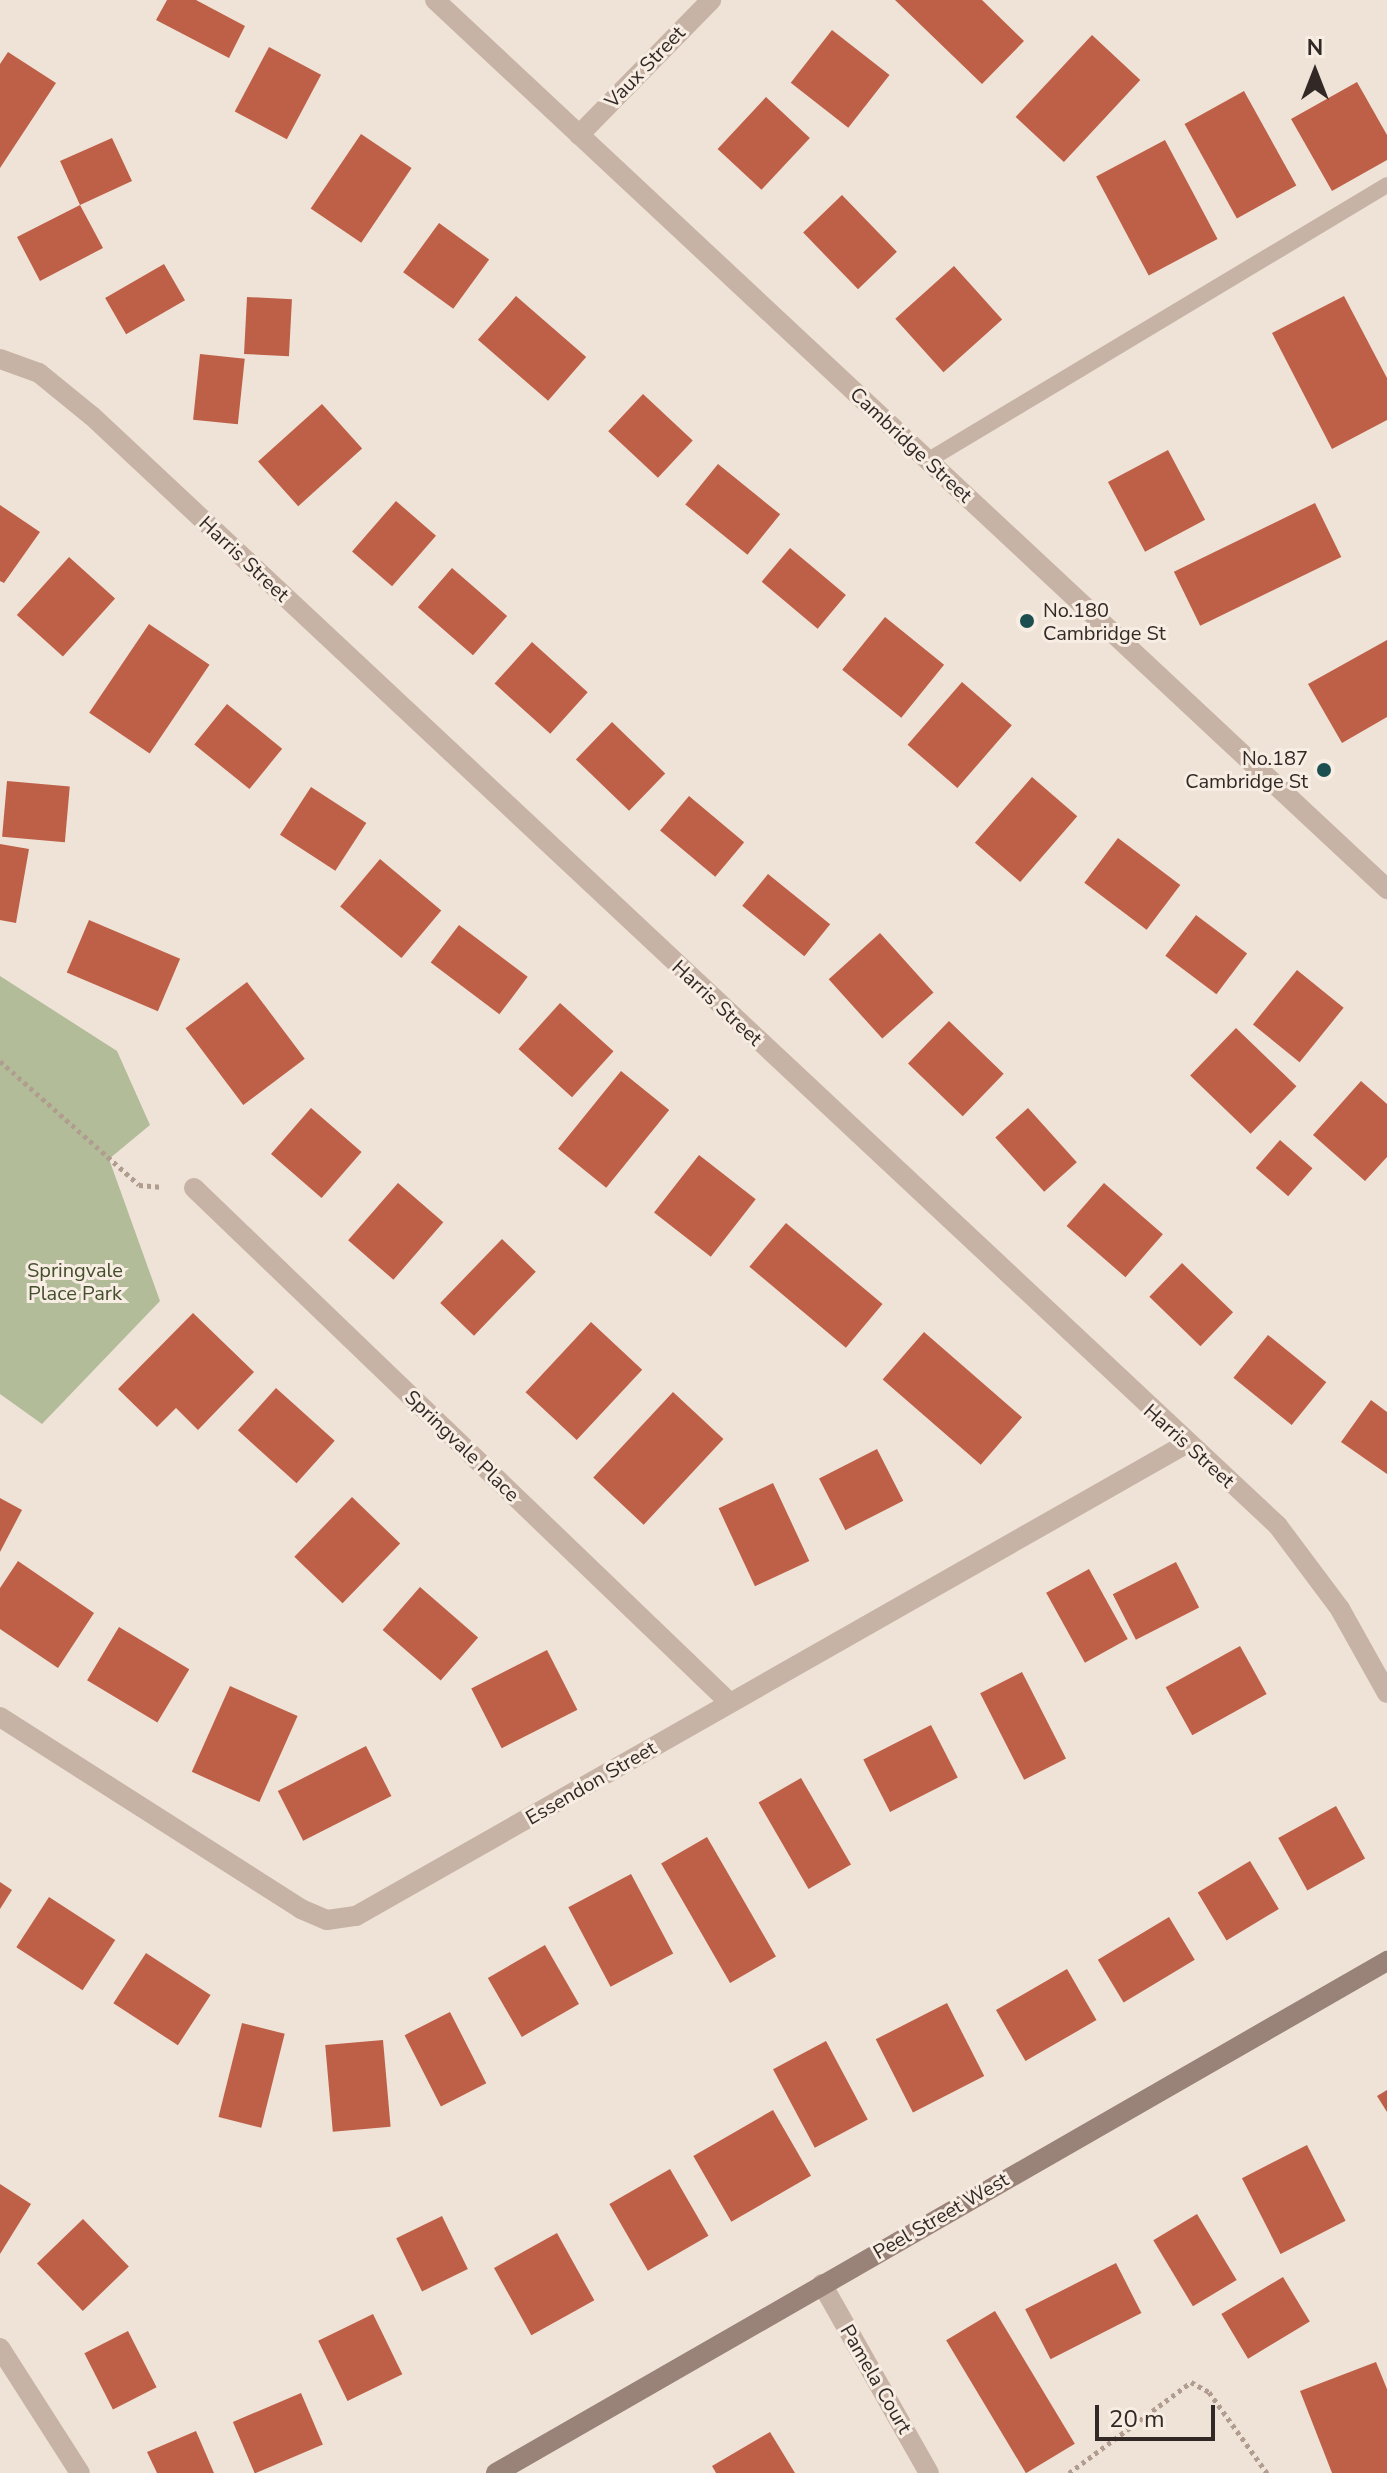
<!DOCTYPE html>
<html>
<head>
<meta charset="utf-8">
<style>
	body { margin:0 }
	#map { position:relative; width:1387px; height:2473px; overflow:hidden; background:#efe3d8; font-family:"Nunito Sans",sans-serif }
	div>[style] { position:absolute }
	[style*='--x'] { left:calc(var(--x)*1px); top:calc(var(--y)*1px); width:calc(var(--w)*1px); rotate:calc(var(--a)*1deg) }
	.green>* { inset:0; background:#b2bc99 }
	.building>* { inset:0; background:#be6047; transform-origin:0 0 }
	.path>* { height:5px; margin-top:-2.5px; transform-origin:0; background:repeating-linear-gradient(90deg,#b19d8f 0 4px,transparent 0 8px) }
	.lane>* { height:16px; margin:-8px; padding:0 8px; transform-origin:8px; border-radius:8px; background:#c6b3a5 }
	.street>* { height:20px; margin:-10px; padding:0 10px; transform-origin:10px; border-radius:10px; background:#c6b3a5 }
	.secondary>* { height:20px; margin:-10px; padding:0 10px; transform-origin:10px; border-radius:10px; background:#998277 }
	.dots>* { width:22px; height:22px; translate:-50% -50%; box-sizing:border-box; border:4px solid #f7ede3; border-radius:50% }
	span { translate:-50% -50%; white-space:nowrap; text-align:center; line-height:1.15; -webkit-text-stroke:6px #f7ede3; paint-order:stroke }
	.street-label { font-size:20px; color:#322926 }
	.poi-label { font-size:20px; color:#322926 }
	.left { translate:0 -50%; text-align:left }
	.right { translate:-100% -50%; text-align:right }
	.park-label { font-size:20px; color:#434e2b }
	.north { position:absolute; left:1275px; top:32px; width:80px; height:80px; -webkit-text-stroke:6px #f7ede3; paint-order:stroke; rotate:0deg; font-size:22px; font-weight:700; line-height:32px; text-align:center; color:#322926 }
	.north::after { content:''; display:block; margin:auto; width:28px; height:36px; background:#322926; clip-path:polygon(50% 0,100% 100%,50% 72%,0 100%) }
	.scale { position:absolute; left:1095px; top:2405px; width:120px; height:36px; box-sizing:border-box; border:4px solid #322926; border-top:0; padding-left:10px; font-size:24px; line-height:28px; white-space:nowrap; color:#322926; -webkit-text-stroke:6px #f7ede3; paint-order:stroke }
</style>
</head>
<body>
<div id="map">
	<div class="green">
		<i style="clip-path:polygon(0 976px,117px 1051px,150px 1125px,109px 1159px,160px 1301px,42px 1424px,0 1394px)"></i>
	</div>
	<div class="building">
		<i style="clip-path:polygon(167px 0,196px 0,245px 26px,229px 58px,156px 20px)"></i>
		<i style="clip-path:polygon(895px 0,982px 0,1024px 41px,982px 84px)"></i>
		<i style="left:832px;top:30px;width:73px;height:67px;rotate:38deg"></i>
		<i style="left:1092px;top:35px;width:66px;height:112px;rotate:43deg"></i>
		<i style="left:269px;top:47px;width:59px;height:73px;rotate:28deg"></i>
		<i style="clip-path:polygon(8px 52px,56px 83px,0 168px,0 64px)"></i>
		<i style="clip-path:polygon(1357px 82px,1387px 135px,1387px 160px,1332px 191px,1291px 119px)"></i>
		<i style="left:1244px;top:91px;width:108px;height:68px;rotate:61deg"></i>
		<i style="left:766px;top:97px;width:60px;height:71px;rotate:43deg"></i>
		<i style="left:361px;top:134px;width:61px;height:90px;rotate:34deg"></i>
		<i style="clip-path:polygon(112px 138px,132px 181px,80px 205px,103px 248px,40px 281px,17px 237px,80px 205px,60px 161px)"></i>
		<i style="left:1165px;top:140px;width:112px;height:78px;rotate:62deg"></i>
		<i style="left:842px;top:195px;width:79px;height:54px;rotate:46deg"></i>
		<i style="left:439px;top:223px;width:62px;height:61px;rotate:36deg"></i>
		<i style="left:164px;top:264px;width:42px;height:68px;rotate:60deg"></i>
		<i style="left:954px;top:266px;width:72px;height:79px;rotate:48deg"></i>
		<i style="left:516px;top:296px;width:93px;height:58px;rotate:41deg"></i>
		<i style="clip-path:polygon(1344px 296px,1387px 378px,1387px 420px,1332px 449px,1272px 333px)"></i>
		<i style="left:247px;top:297px;width:45px;height:57px;rotate:3deg"></i>
		<i style="left:200px;top:354px;width:45px;height:66px;rotate:6deg"></i>
		<i style="left:643px;top:394px;width:68px;height:51px;rotate:43deg"></i>
		<i style="left:322px;top:404px;width:60px;height:86px;rotate:48deg"></i>
		<i style="left:1168px;top:450px;width:79px;height:68px;rotate:62deg"></i>
		<i style="left:718px;top:464px;width:80px;height:52px;rotate:39deg"></i>
		<i style="left:396px;top:501px;width:53px;height:67px;rotate:41deg"></i>
		<i style="left:1315px;top:503px;width:60px;height:157px;rotate:64deg"></i>
		<i style="clip-path:polygon(0 505px,40px 532px,4px 583px,0 581px)"></i>
		<i style="left:790px;top:548px;width:73px;height:44px;rotate:40deg"></i>
		<i style="left:69px;top:557px;width:62px;height:78px;rotate:42deg"></i>
		<i style="left:452px;top:568px;width:73px;height:52px;rotate:41deg"></i>
		<i style="left:885px;top:617px;width:76px;height:68px;rotate:39deg"></i>
		<i style="left:149px;top:624px;width:73px;height:107px;rotate:34deg"></i>
		<i style="clip-path:polygon(1387px 640px,1387px 717px,1342px 743px,1308px 684px)"></i>
		<i style="left:532px;top:642px;width:75px;height:56px;rotate:42deg"></i>
		<i style="left:962px;top:682px;width:66px;height:83px;rotate:41deg"></i>
		<i style="left:227px;top:704px;width:71px;height:52px;rotate:39deg"></i>
		<i style="left:612px;top:722px;width:74px;height:52px;rotate:44deg"></i>
		<i style="left:1032px;top:777px;width:60px;height:87px;rotate:41deg"></i>
		<i style="left:7px;top:781px;width:63px;height:56px;rotate:5deg"></i>
		<i style="left:311px;top:787px;width:66px;height:57px;rotate:33deg"></i>
		<i style="left:689px;top:796px;width:72px;height:45px;rotate:40deg"></i>
		<i style="left:1118px;top:838px;width:78px;height:56px;rotate:37deg"></i>
		<i style="clip-path:polygon(0 844px,29px 849px,16px 923px,0 920px)"></i>
		<i style="left:380px;top:859px;width:80px;height:62px;rotate:40deg"></i>
		<i style="left:768px;top:874px;width:80px;height:41px;rotate:39deg"></i>
		<i style="left:1196px;top:915px;width:64px;height:51px;rotate:37deg"></i>
		<i style="left:89px;top:920px;width:99px;height:57px;rotate:23deg"></i>
		<i style="left:459px;top:925px;width:86px;height:47px;rotate:37deg"></i>
		<i style="left:880px;top:933px;width:80px;height:69px;rotate:48deg"></i>
		<i style="left:1297px;top:970px;width:60px;height:70px;rotate:39deg"></i>
		<i style="left:247px;top:982px;width:96px;height:77px;rotate:53deg"></i>
		<i style="left:560px;top:1003px;width:72px;height:62px;rotate:42deg"></i>
		<i style="left:949px;top:1021px;width:76px;height:59px;rotate:44deg"></i>
		<i style="left:1236px;top:1028px;width:84px;height:66px;rotate:44deg"></i>
		<i style="left:621px;top:1071px;width:62px;height:100px;rotate:39deg"></i>
		<i style="clip-path:polygon(1361px 1081px,1387px 1104px,1387px 1157px,1365px 1181px,1313px 1135px)"></i>
		<i style="left:311px;top:1108px;width:67px;height:61px;rotate:41deg"></i>
		<i style="left:1028px;top:1108px;width:73px;height:44px;rotate:48deg"></i>
		<i style="left:1280px;top:1140px;width:43px;height:37px;rotate:41deg"></i>
		<i style="left:699px;top:1155px;width:72px;height:73px;rotate:38deg"></i>
		<i style="left:398px;top:1183px;width:60px;height:76px;rotate:41deg"></i>
		<i style="left:1104px;top:1183px;width:78px;height:57px;rotate:41deg"></i>
		<i style="left:786px;top:1223px;width:126px;height:57px;rotate:40deg"></i>
		<i style="left:502px;top:1239px;width:47px;height:89px;rotate:44deg"></i>
		<i style="left:1182px;top:1263px;width:71px;height:47px;rotate:44deg"></i>
		<i style="clip-path:polygon(193px 1313px,254px 1372px,198px 1430px,176px 1408px,157px 1427px,118px 1389px)"></i>
		<i style="left:591px;top:1322px;width:70px;height:96px;rotate:43deg"></i>
		<i style="left:924px;top:1332px;width:130px;height:63px;rotate:41deg"></i>
		<i style="left:1268px;top:1335px;width:75px;height:55px;rotate:39deg"></i>
		<i style="left:276px;top:1388px;width:79px;height:57px;rotate:42deg"></i>
		<i style="left:673px;top:1392px;width:69px;height:117px;rotate:43deg"></i>
		<i style="clip-path:polygon(1371px 1400px,1387px 1412px,1387px 1474px,1341px 1442px)"></i>
		<i style="left:877px;top:1449px;width:58px;height:65px;rotate:63deg"></i>
		<i style="left:773px;top:1483px;width:86px;height:60px;rotate:65deg"></i>
		<i style="left:352px;top:1497px;width:67px;height:83px;rotate:44deg"></i>
		<i style="clip-path:polygon(0 1498px,22px 1510px,0 1552px)"></i>
		<i style="clip-path:polygon(18px 1561px,94px 1613px,58px 1668px,0 1629px,0 1588px)"></i>
		<i style="left:1176px;top:1562px;width:51px;height:71px;rotate:63deg"></i>
		<i style="left:1089px;top:1569px;width:80px;height:49px;rotate:61deg"></i>
		<i style="left:420px;top:1587px;width:77px;height:57px;rotate:41deg"></i>
		<i style="left:119px;top:1627px;width:82px;height:62px;rotate:31deg"></i>
		<i style="left:1240px;top:1646px;width:55px;height:85px;rotate:61deg"></i>
		<i style="left:547px;top:1650px;width:67px;height:85px;rotate:63deg"></i>
		<i style="left:1022px;top:1672px;width:97px;height:47px;rotate:63deg"></i>
		<i style="left:230px;top:1686px;width:74px;height:94px;rotate:24deg"></i>
		<i style="left:931px;top:1725px;width:59px;height:76px;rotate:63deg"></i>
		<i style="left:366px;top:1746px;width:56px;height:99px;rotate:63deg"></i>
		<i style="left:801px;top:1778px;width:100px;height:49px;rotate:60deg"></i>
		<i style="left:1336px;top:1806px;width:60px;height:66px;rotate:61deg"></i>
		<i style="left:707px;top:1837px;width:138px;height:53px;rotate:60deg"></i>
		<i style="left:1250px;top:1861px;width:56px;height:61px;rotate:59deg"></i>
		<i style="left:631px;top:1874px;width:90px;height:71px;rotate:62deg"></i>
		<i style="clip-path:polygon(0 1882px,12px 1890px,0 1909px)"></i>
		<i style="left:49px;top:1897px;width:79px;height:60px;rotate:33deg"></i>
		<i style="left:1169px;top:1917px;width:50px;height:83px;rotate:59deg"></i>
		<i style="left:545px;top:1945px;width:68px;height:66px;rotate:60deg"></i>
		<i style="left:146px;top:1953px;width:77px;height:60px;rotate:33deg"></i>
		<i style="left:1067px;top:1969px;width:59px;height:82px;rotate:60deg"></i>
		<i style="left:947px;top:2003px;width:82px;height:80px;rotate:63deg"></i>
		<i style="left:450px;top:2012px;width:80px;height:51px;rotate:63deg"></i>
		<i style="left:242px;top:2023px;width:44px;height:97px;rotate:14deg"></i>
		<i style="left:383px;top:2040px;width:87px;height:58px;rotate:85deg"></i>
		<i style="left:826px;top:2041px;width:89px;height:60px;rotate:62deg"></i>
		<i style="clip-path:polygon(1387px 2090px,1387px 2112px,1377px 2096px)"></i>
		<i style="left:773px;top:2110px;width:76px;height:92px;rotate:60deg"></i>
		<i style="left:1307px;top:2145px;width:85px;height:73px;rotate:63deg"></i>
		<i style="left:670px;top:2169px;width:77px;height:70px;rotate:60deg"></i>
		<i style="clip-path:polygon(0 2184px,31px 2204px,0 2254px)"></i>
		<i style="left:1197px;top:2214px;width:77px;height:51px;rotate:59deg"></i>
		<i style="left:442px;top:2216px;width:59px;height:51px;rotate:64deg"></i>
		<i style="left:83px;top:2219px;width:66px;height:64px;rotate:46deg"></i>
		<i style="left:557px;top:2233px;width:77px;height:72px;rotate:61deg"></i>
		<i style="left:1116px;top:2263px;width:56px;height:102px;rotate:63deg"></i>
		<i style="left:1283px;top:2277px;width:52px;height:72px;rotate:59deg"></i>
		<i style="left:995px;top:2311px;width:155px;height:57px;rotate:59deg"></i>
		<i style="left:373px;top:2314px;width:67px;height:61px;rotate:64deg"></i>
		<i style="left:128px;top:2331px;width:63px;height:49px;rotate:63deg"></i>
		<i style="clip-path:polygon(1376px 2362px,1387px 2389px,1387px 2473px,1332px 2473px,1300px 2391px)"></i>
		<i style="left:301px;top:2393px;width:56px;height:74px;rotate:67deg"></i>
		<i style="clip-path:polygon(196px 2431px,214px 2473px,157px 2473px,147px 2452px)"></i>
		<i style="clip-path:polygon(770px 2432px,795px 2473px,716px 2473px,712px 2466px)"></i>
	</div>
	<div class="path">
		<i style="--x:0;--y:1061;--w:186;--a:41.7"></i>
		<i style="--x:139;--y:1185;--w:24;--a:5"></i>
		<i style="--x:1069;--y:2473;--w:152;--a:-36.7"></i>
		<i style="--x:1191;--y:2382;--w:21;--a:29"></i>
		<i style="--x:1209;--y:2392;--w:100;--a:54.4"></i>
	</div>
	<div class="lane">
		<i style="--x:927;--y:461;--w:536;--a:-30.96"></i>
	</div>
	<div class="street">
		<i style="--x:435;--y:0;--w:1303;--a:43.04"></i>
		<i style="--x:579;--y:135;--w:189;--a:-45.6"></i>
		<i style="--x:0;--y:359;--w:41;--a:19.7"></i>
		<i style="--x:39;--y:373;--w:68;--a:39.1"></i>
		<i style="--x:92;--y:416;--w:1624;--a:43.1"></i>
		<i style="--x:1278;--y:1526;--w:104;--a:53.2"></i>
		<i style="--x:1340;--y:1609;--w:96;--a:60.8"></i>
		<i style="--x:194;--y:1188;--w:743;--a:43.86"></i>
		<i style="--x:0;--y:1717;--w:357;--a:32.5"></i>
		<i style="--x:301;--y:1909;--w:28;--a:23"></i>
		<i style="--x:327;--y:1920;--w:29;--a:-8"></i>
		<i style="--x:356;--y:1916;--w:955;--a:-29.63"></i>
		<i style="--x:822;--y:2284;--w:217;--a:60.5"></i>
		<i style="--x:0;--y:2348;--w:148;--a:57.4"></i>
	</div>
	<div class="secondary">
		<i style="--x:496;--y:2473;--w:1028;--a:-29.88"></i>
	</div>
	<div class="dots">
		<i style="left:1027px;top:621px;background:#1e4f50"></i>
		<i style="left:1324px;top:770px;background:#1e4f50"></i>
	</div>
	<div class="street-label">
		<span style="left:645px;top:67px;rotate:-46deg">Vaux Street</span>
		<span style="left:911px;top:445px;rotate:43deg">Cambridge Street</span>
		<span style="left:244px;top:559px;rotate:43deg">Harris Street</span>
		<span style="left:717px;top:1003px;rotate:43deg">Harris Street</span>
		<span style="left:462px;top:1446px;rotate:44deg">Springvale Place</span>
		<span style="left:1189px;top:1446px;rotate:42deg">Harris Street</span>
		<span style="left:591px;top:1783px;rotate:-30deg">Essendon Street</span>
		<span style="left:941px;top:2216px;rotate:-30deg">Peel Street West</span>
		<span style="left:876px;top:2379px;rotate:60deg">Pamela Court</span>
	</div>
	<div class="poi-label">
		<span class="left" style="left:1043px;top:622px">No.180<br>Cambridge St</span>
		<span class="right" style="left:1308px;top:770px">No.187<br>Cambridge St</span>
	</div>
	<div class="park-label">
		<span style="left:75px;top:1282px">Springvale<br>Place Park</span>
	</div>
	<div class="north">N</div>
	<div class="scale">20 m</div>
</div>
</body>
</html>
